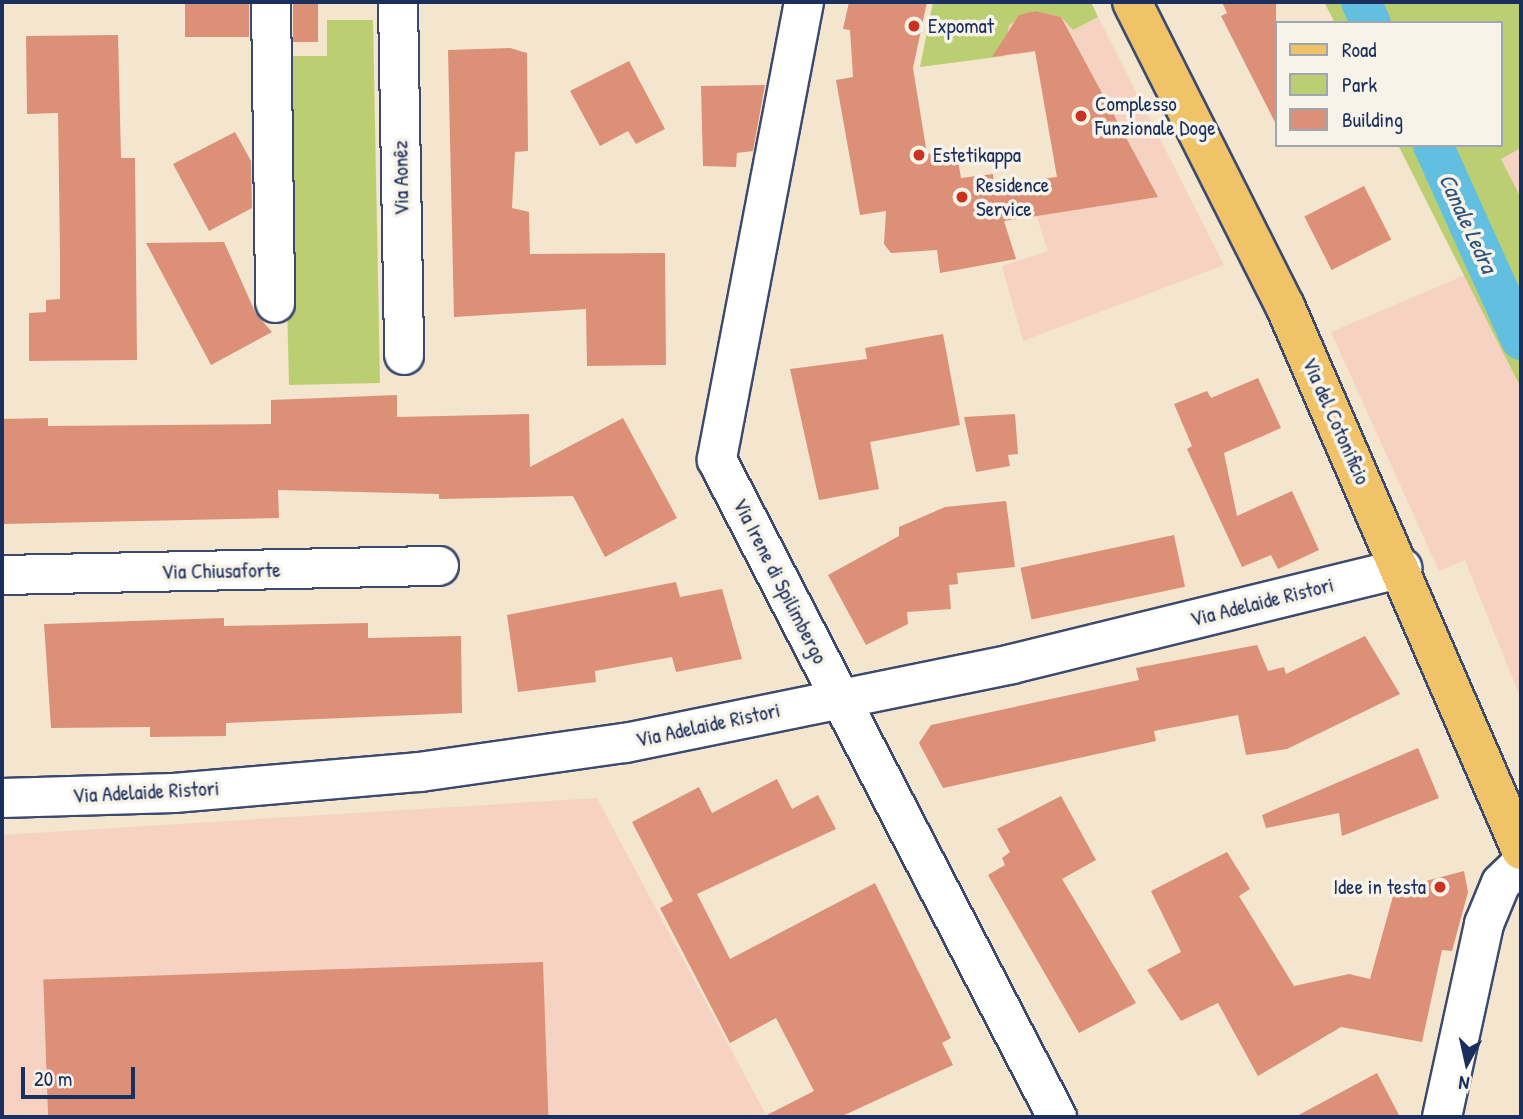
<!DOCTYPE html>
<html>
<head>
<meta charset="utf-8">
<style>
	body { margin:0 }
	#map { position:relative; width:1523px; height:1119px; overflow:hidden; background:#f4e5ce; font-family:"Patrick Hand",sans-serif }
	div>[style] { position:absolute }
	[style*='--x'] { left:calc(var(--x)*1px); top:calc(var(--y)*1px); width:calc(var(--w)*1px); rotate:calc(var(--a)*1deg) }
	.built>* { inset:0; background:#f6d2c3 }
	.green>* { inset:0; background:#bbcf72 }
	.canal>* { height:40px; margin:-20px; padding:0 20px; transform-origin:20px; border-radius:20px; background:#62bfe0 }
	.building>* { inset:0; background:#dc9077; transform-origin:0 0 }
	.roads { filter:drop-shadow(2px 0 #3c4a6f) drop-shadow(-2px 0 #3c4a6f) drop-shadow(0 2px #3c4a6f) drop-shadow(0 -2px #3c4a6f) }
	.minor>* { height:38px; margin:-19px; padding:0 19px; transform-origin:19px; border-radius:19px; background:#fff }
	.major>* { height:38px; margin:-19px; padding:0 19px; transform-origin:19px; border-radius:19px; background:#f0c369 }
	.dots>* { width:19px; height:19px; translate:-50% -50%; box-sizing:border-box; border:4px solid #f7f3e8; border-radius:50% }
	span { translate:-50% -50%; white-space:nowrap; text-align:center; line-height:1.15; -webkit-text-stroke:7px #f7f3e8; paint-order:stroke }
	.poi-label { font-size:21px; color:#1b2f5e }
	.left { translate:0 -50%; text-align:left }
	.right { translate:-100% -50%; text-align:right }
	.street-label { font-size:21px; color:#1b2f5e }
	.water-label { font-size:23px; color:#2d537e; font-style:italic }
	.frame { position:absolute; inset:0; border:4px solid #1b2f5e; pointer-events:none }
	.legend { position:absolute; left:1275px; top:21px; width:228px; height:126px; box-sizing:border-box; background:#f7f3e8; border:2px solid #9fa5b1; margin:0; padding:9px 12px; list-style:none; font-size:21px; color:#1b2f5e }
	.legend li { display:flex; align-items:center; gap:14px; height:35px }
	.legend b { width:35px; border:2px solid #9fa5b1 }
	.north { position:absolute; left:1432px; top:1028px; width:70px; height:70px; -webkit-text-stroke:5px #f7f3e8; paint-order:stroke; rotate:188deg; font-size:19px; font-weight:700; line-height:28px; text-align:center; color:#1b2f5e }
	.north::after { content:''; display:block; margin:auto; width:24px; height:32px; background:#1b2f5e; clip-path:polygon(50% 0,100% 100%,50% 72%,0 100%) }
	.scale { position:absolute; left:21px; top:1067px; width:114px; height:32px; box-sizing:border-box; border:4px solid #1b2f5e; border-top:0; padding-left:9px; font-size:21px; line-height:24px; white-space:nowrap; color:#1b2f5e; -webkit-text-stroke:5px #f7f3e8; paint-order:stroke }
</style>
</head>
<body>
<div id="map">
	<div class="built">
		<i style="clip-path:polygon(1034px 11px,1061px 17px,1073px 30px,1098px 17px,1224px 265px,1023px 341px,1002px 266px,1048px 251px,1025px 182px,1057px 176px,1035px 52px,1004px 56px,1002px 49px,1009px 25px)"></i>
		<i style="clip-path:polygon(1521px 148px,1521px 198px,1501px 158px)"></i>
		<i style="clip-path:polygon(1465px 275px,1521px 388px,1521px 699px,1465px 560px,1439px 571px,1331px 332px)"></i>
		<i style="clip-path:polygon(597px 798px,767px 1117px,2px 1117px,2px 835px)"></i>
	</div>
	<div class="green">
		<i style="clip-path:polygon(933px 2px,1091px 2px,1098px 17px,1073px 30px,1061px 17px,1034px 11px,1009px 25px,1004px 56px,920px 67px)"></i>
		<i style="clip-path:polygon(1324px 2px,1521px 2px,1521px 148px,1501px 159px,1521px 198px,1521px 388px,1398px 145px,1500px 145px,1500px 23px,1335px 23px)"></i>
		<i style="clip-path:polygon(327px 20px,373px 20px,380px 383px,289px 385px,281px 56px,327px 56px)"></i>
	</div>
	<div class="canal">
		<i style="--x:1361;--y:2;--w:23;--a:65"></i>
		<i style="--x:1433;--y:145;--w:214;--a:65.7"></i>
	</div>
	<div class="building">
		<i style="left:185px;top:2px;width:64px;height:35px"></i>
		<i style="left:293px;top:2px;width:25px;height:40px"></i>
		<i style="clip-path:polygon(849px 2px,927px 2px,913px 68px,927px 154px,956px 149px,961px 178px,993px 174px,994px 186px,1057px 177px,1035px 51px,992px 57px,1019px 15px,1035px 11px,1061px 17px,1158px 197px,1004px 221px,1016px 259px,940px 273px,937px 250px,891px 253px,884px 244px,886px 211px,860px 215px,836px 80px,853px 77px,850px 30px,843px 29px)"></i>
		<i style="clip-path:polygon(1222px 2px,1276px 2px,1276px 124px,1221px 16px,1227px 13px)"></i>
		<i style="clip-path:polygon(118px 35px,121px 158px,135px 158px,137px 360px,29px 361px,29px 313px,46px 312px,46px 300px,60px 299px,60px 255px,58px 113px,27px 114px,26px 36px)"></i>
		<i style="clip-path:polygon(510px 48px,527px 53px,528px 151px,515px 152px,512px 208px,529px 212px,530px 254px,665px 253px,666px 365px,587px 366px,586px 309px,454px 317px,448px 50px)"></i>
		<i style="clip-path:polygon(629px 61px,665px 129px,636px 144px,628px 131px,600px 146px,570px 91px)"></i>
		<i style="clip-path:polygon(765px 85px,753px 151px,737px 153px,736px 167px,703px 166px,701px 86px)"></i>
		<i style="clip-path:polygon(235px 132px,251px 161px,252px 208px,209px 231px,173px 164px)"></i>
		<i style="left:1364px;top:186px;width:60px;height:67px;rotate:63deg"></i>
		<i style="clip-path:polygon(224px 242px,256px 314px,272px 332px,211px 365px,146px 243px)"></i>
		<i style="clip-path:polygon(943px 334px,960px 425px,870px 442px,879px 489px,819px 500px,790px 369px,867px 359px,865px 348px)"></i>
		<i style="clip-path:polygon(1258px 378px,1281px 428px,1224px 453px,1237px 516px,1292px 491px,1319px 550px,1278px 569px,1271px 555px,1242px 567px,1187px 449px,1192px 446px,1174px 404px,1207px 391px,1211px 398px)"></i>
		<i style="clip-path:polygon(397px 395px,397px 417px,529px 414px,530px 467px,623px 418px,677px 518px,605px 557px,573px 496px,439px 499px,439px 494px,278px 490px,279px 518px,2px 524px,2px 419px,48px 418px,48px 426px,271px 424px,271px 400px)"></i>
		<i style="clip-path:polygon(1015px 414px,1018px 454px,1008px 455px,1010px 466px,976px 472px,964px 417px)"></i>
		<i style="clip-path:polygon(1006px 501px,1015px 567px,957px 573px,958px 584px,949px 585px,951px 609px,907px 612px,908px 624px,866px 645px,828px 575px,899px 536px,899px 527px,945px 507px)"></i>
		<i style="left:1174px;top:535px;width:53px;height:157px;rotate:78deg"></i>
		<i style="clip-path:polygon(676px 582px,680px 597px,722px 589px,742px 659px,676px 672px,672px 657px,595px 671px,596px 682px,518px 692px,507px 615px)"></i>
		<i style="clip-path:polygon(224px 618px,224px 626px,368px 623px,368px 638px,461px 636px,462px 713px,226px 723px,226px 736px,150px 737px,150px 727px,51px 728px,44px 624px)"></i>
		<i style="clip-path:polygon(1365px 636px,1400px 694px,1287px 749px,1246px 755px,1238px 715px,1154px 731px,1156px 741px,943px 788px,919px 743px,931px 725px,1139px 680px,1136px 668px,1257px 645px,1268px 671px,1284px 667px,1286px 674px)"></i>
		<i style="clip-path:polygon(1418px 748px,1439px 798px,1342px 836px,1339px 813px,1266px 828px,1262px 815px)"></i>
		<i style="clip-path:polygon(777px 779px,792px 809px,818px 795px,836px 829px,697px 894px,730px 959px,875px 883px,951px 1038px,942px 1043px,953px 1065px,840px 1117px,763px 1117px,814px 1091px,776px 1018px,730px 1043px,660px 908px,673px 901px,632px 822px,699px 787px,712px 813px)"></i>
		<i style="clip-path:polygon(1061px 796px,1096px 860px,1062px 879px,1136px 1003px,1079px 1033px,988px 875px,1005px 865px,1002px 858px,1010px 852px,997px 829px)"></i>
		<i style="clip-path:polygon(1227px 852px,1250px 889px,1239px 896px,1294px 986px,1349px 974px,1370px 979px,1395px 889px,1464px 871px,1468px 892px,1452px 951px,1442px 950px,1422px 1042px,1341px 1027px,1258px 1076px,1218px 1003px,1181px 1021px,1147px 970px,1181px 952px,1151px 891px)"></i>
		<i style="left:543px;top:962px;width:155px;height:500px;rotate:88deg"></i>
		<i style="clip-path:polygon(1377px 1073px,1400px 1117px,1295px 1117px)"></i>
	</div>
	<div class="roads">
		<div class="minor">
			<i style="--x:271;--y:2;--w:301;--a:89.2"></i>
			<i style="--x:398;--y:2;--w:353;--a:89"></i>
			<i style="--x:804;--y:2;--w:466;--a:100.8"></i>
			<i style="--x:717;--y:460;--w:740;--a:62.64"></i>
			<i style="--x:2;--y:575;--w:437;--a:-1.2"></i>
			<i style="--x:2;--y:798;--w:172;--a:-1.7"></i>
			<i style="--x:174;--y:793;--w:247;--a:-4.9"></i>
			<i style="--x:420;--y:772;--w:207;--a:-8.1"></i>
			<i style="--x:625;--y:743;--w:395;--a:-11.5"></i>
			<i style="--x:1012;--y:664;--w:402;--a:-13.8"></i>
			<i style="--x:1442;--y:1117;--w:198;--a:-77.7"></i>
			<i style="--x:1484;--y:924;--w:44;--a:-67.5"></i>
			<i style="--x:1501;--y:883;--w:28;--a:-44"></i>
		</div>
		<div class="major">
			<i style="--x:1132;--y:2;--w:340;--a:63.3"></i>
			<i style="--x:1285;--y:306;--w:593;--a:66.55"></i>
		</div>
	</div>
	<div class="dots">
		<i style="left:914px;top:26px;background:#c8321e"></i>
		<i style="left:1081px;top:116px;background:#c8321e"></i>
		<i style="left:919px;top:155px;background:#c8321e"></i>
		<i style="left:962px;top:197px;background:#c8321e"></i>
		<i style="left:1440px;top:887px;background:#c8321e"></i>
	</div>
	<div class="poi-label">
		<span class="left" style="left:928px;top:26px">Expomat</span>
		<span class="left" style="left:1095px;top:116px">Complesso<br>Funzionale Doge</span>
		<span class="left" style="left:933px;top:155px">Estetikappa</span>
		<span class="left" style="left:976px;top:197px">Residence<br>Service</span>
		<span class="right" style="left:1426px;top:887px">Idee in testa</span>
	</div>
	<div class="street-label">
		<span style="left:401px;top:178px;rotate:-91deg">Via Aonêz</span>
		<span style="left:1336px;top:421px;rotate:66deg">Via del Cotonificio</span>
		<span style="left:221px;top:571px;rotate:-1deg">Via Chiusaforte</span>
		<span style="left:780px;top:581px;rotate:63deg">Via Irene di Spilimbergo</span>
		<span style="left:1262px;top:602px;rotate:-14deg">Via Adelaide Ristori</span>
		<span style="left:708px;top:725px;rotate:-12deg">Via Adelaide Ristori</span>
		<span style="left:146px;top:792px;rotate:-3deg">Via Adelaide Ristori</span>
	</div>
	<div class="water-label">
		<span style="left:1468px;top:223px;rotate:65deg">Canale Ledra</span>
	</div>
	<div class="frame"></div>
	<ul class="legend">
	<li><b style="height:9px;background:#f0c369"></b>Road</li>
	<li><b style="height:19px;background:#bbcf72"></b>Park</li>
	<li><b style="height:19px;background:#dc9077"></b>Building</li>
	</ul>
	<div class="north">N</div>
	<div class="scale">20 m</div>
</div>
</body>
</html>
